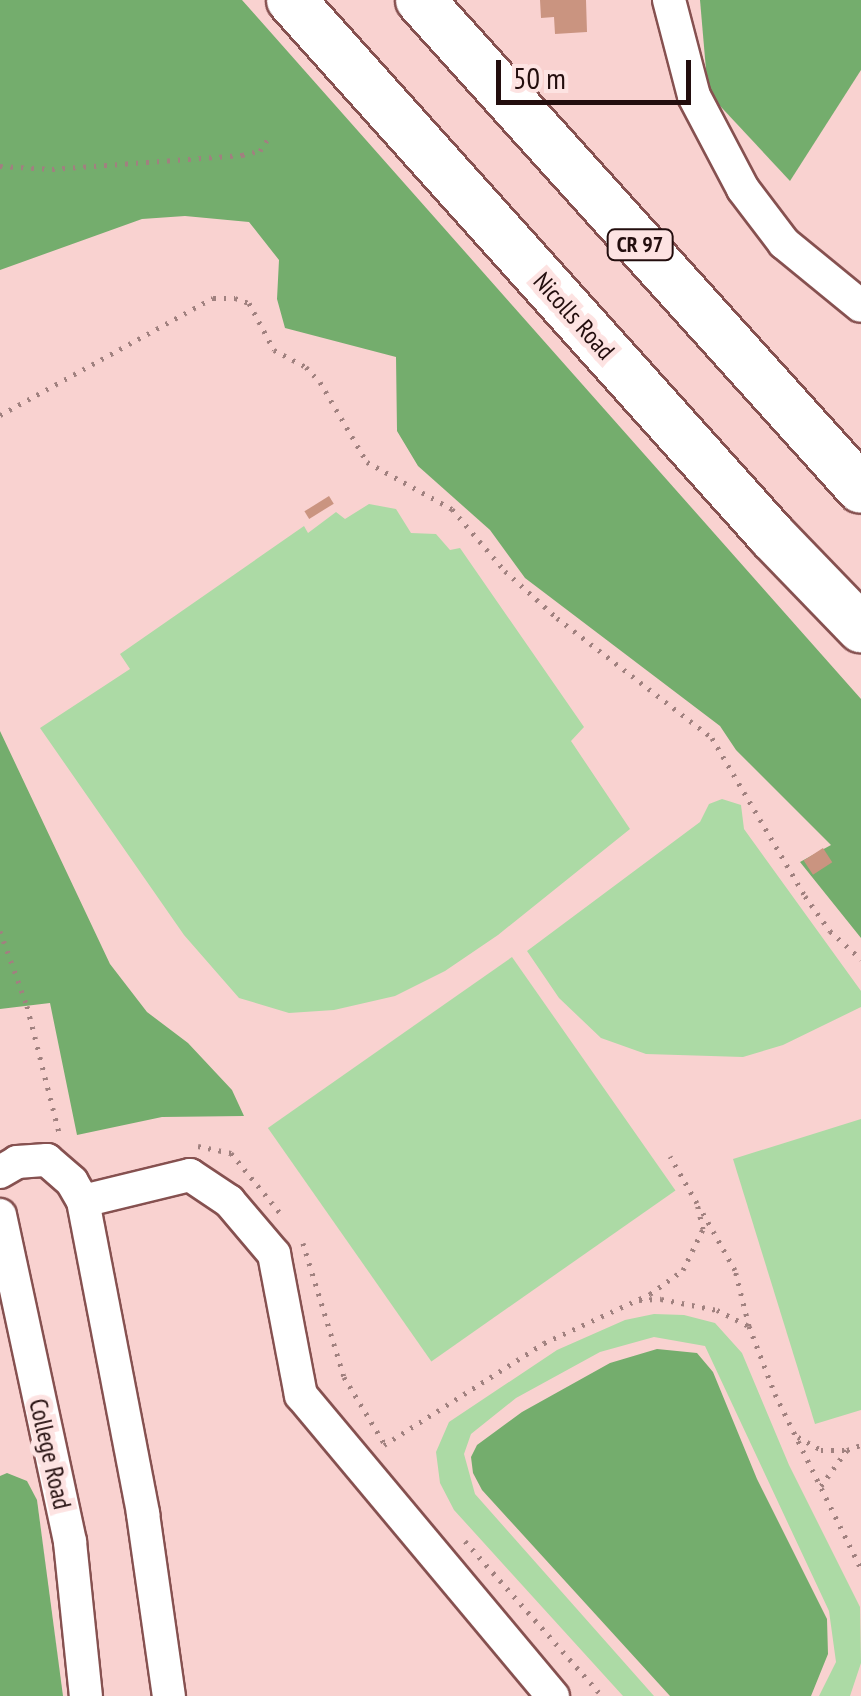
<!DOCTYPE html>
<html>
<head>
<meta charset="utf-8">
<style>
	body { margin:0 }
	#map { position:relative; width:861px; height:1696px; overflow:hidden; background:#f9d2d0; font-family:"PT Sans Narrow",sans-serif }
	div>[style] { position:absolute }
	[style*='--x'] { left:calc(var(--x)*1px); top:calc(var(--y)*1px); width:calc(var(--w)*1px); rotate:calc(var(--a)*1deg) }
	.green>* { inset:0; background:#acdaa5; transform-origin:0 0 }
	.forest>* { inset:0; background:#74ad6d }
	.building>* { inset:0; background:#ca9480; transform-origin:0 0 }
	.path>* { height:5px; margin-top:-2.5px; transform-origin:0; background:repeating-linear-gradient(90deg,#a0817f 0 2.5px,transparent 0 10.5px) }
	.roads { filter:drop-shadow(2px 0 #865150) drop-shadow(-2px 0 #865150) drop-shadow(0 2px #865150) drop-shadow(0 -2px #865150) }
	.minor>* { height:32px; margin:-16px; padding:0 16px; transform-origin:16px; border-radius:16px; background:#fff }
	.highway>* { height:48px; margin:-24px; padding:0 24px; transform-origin:24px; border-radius:24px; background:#fff }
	span { translate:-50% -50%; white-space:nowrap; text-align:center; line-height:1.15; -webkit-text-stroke:10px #fde3e2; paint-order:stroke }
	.shield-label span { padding:2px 8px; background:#fde3e2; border:2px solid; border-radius:8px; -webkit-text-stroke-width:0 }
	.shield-label { font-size:22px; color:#230e0e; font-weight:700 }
	.street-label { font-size:25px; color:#230e0e }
	.scale { position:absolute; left:496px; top:60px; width:195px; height:45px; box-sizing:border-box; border:5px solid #230e0e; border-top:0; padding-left:12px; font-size:30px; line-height:35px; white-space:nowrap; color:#230e0e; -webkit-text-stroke:8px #fde3e2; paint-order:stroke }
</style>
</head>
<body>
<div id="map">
	<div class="green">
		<i style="clip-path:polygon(369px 504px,396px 509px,411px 533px,436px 534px,450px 550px,460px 548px,584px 727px,571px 741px,630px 829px,498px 935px,445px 971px,395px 996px,334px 1010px,289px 1013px,239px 998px,184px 935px,40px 728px,130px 669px,120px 654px,304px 526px,308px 533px,336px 512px,345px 519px)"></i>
		<i style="clip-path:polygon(722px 799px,741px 805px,744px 829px,861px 991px,861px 1007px,783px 1045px,743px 1057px,646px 1054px,601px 1038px,559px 998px,527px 951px,700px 822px,709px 804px)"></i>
		<i style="left:512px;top:957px;width:285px;height:298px;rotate:55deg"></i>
		<i style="clip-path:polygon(861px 1119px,861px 1410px,815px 1424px,733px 1159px)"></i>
		<i style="clip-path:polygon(654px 1314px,684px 1315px,715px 1323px,742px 1353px,789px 1465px,860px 1607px,861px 1663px,850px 1696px,819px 1696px,836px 1662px,829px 1611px,705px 1346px,654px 1337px,600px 1352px,516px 1398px,471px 1434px,464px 1454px,475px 1494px,654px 1696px,623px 1696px,454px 1510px,440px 1483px,436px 1452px,449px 1422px,557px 1350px,625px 1320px)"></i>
	</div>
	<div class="forest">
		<i style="clip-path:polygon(0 0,242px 0,861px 699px,861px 938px,800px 862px,831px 845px,736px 750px,720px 726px,525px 578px,490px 530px,418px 466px,397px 431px,396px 357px,285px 328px,277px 299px,279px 260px,249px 222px,185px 216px,142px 219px,0 270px)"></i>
		<i style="clip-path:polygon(700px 0,861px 0,861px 70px,790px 181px,708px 93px)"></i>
		<i style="clip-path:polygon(0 731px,110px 964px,147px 1012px,188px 1043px,232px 1090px,244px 1116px,162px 1117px,77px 1135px,50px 1003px,0 1009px)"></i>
		<i style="clip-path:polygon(657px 1349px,697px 1353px,713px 1372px,757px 1479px,827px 1619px,828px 1654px,811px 1696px,670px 1696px,482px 1490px,473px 1473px,471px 1457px,477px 1445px,522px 1412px,610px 1363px)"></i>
		<i style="clip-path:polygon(7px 1473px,27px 1481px,37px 1500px,63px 1696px,0 1696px,0 1476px)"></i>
	</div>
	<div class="building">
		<i style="clip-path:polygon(540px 0,586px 0,587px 32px,555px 34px,554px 17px,541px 18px)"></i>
		<i style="left:329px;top:496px;width:9px;height:29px;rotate:58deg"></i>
		<i style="left:823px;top:848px;width:17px;height:23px;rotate:57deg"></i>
	</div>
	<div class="path">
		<i style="--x:0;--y:166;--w:52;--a:3.3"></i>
		<i style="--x:52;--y:169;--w:191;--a:-4.2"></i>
		<i style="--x:242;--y:155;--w:18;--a:-13"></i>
		<i style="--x:260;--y:151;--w:17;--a:-57"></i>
		<i style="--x:0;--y:415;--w:243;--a:-28.8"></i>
		<i style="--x:213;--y:298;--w:22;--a:0"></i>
		<i style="--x:235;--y:298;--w:15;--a:20"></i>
		<i style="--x:249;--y:303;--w:53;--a:62"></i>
		<i style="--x:274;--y:350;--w:36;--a:28"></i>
		<i style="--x:306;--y:367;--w:21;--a:47"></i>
		<i style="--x:320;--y:382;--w:93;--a:59.6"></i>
		<i style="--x:367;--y:462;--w:97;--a:28.9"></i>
		<i style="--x:452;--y:509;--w:82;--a:49.5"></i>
		<i style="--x:505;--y:571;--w:70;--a:42.1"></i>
		<i style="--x:557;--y:618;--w:196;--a:37.7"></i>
		<i style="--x:712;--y:738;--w:183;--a:59.5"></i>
		<i style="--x:805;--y:896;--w:43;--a:54.5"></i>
		<i style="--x:830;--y:931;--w:42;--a:42.1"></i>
		<i style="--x:0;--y:931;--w:80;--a:70.2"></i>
		<i style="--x:27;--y:1006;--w:134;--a:75.8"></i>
		<i style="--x:198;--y:1146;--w:34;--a:12"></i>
		<i style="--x:231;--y:1153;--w:79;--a:50.7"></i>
		<i style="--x:303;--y:1243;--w:140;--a:73"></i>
		<i style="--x:344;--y:1377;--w:83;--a:58.8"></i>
		<i style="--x:639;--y:1300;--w:22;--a:-3"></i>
		<i style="--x:661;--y:1299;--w:57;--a:11.1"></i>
		<i style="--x:717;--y:1310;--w:36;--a:27"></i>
		<i style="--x:749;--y:1326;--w:58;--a:-104"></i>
		<i style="--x:735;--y:1270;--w:71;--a:-119.4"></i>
		<i style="--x:749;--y:1326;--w:73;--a:69.1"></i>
		<i style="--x:775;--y:1394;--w:195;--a:63.8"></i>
		<i style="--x:798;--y:1437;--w:26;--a:29"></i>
		<i style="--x:821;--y:1450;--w:26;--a:0"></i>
		<i style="--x:384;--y:1445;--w:190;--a:-32.5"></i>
		<i style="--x:544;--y:1343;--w:117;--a:-24.8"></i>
		<i style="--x:650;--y:1294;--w:41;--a:-36"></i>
		<i style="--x:683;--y:1270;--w:46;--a:-64"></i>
		<i style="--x:703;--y:1229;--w:27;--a:-103"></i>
		<i style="--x:697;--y:1203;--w:54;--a:-119.9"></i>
		<i style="--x:821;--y:1486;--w:44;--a:-54.2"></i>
		<i style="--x:847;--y:1450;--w:15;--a:-20"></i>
		<i style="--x:465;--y:1541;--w:207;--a:48.5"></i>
	</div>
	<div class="roads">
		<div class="minor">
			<i style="--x:669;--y:0;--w:99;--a:75.4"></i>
			<i style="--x:694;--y:96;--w:105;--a:62.2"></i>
			<i style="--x:743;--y:189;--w:68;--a:52.8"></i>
			<i style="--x:784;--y:243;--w:99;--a:39.3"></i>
			<i style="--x:0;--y:1172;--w:20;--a:-30"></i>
			<i style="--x:17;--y:1162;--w:30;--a:-4"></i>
			<i style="--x:47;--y:1160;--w:33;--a:41"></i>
			<i style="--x:72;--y:1182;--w:22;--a:60"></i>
			<i style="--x:83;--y:1201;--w:319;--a:79.1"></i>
			<i style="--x:143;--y:1514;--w:184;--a:81.9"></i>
			<i style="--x:83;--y:1201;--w:110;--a:-13.7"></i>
			<i style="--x:190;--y:1175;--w:47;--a:33.7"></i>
			<i style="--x:229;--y:1201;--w:70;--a:49.7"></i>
			<i style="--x:274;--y:1254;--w:144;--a:79.2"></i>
			<i style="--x:301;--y:1395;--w:393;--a:50.1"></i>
			<i style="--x:0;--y:1215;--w:334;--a:77.9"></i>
			<i style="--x:70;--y:1542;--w:155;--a:84.1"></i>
		</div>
		<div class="highway">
			<i style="--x:291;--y:0;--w:722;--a:48.09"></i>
			<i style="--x:773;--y:537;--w:127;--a:46"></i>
			<i style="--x:420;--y:0;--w:658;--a:47.95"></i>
		</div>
	</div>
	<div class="shield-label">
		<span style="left:640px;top:245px">CR 97</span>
	</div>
	<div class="street-label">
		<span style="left:574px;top:316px;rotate:48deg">Nicolls Road</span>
		<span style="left:50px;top:1454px;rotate:77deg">College Road</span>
	</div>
	<div class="scale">50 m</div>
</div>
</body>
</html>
